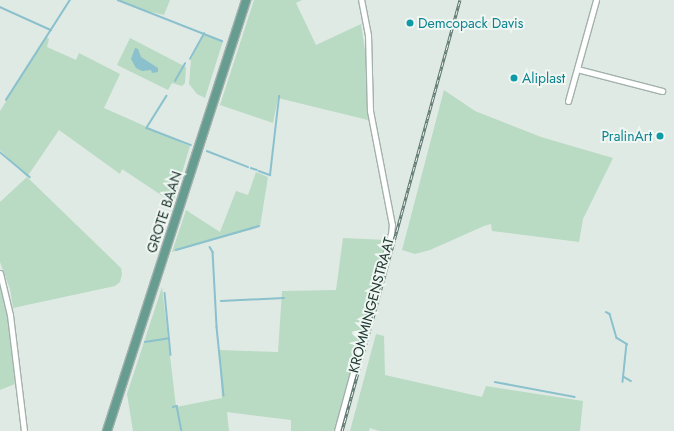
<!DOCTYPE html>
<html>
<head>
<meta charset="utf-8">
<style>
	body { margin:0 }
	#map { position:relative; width:674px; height:431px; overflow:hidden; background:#e0eae5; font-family:Jost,sans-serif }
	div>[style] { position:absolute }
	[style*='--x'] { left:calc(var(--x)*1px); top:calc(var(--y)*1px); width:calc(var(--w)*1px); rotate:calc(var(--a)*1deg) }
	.green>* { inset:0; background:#b9dac3 }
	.water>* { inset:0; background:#8ac1cd }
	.stream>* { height:1.5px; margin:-0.75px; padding:0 0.75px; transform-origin:0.75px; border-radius:0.75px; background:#8ac1cd }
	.roads { filter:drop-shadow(1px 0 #a3b1ac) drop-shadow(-1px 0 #a3b1ac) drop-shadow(0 1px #a3b1ac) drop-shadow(0 -1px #a3b1ac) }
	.minor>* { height:5px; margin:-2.5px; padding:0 2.5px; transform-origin:2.5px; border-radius:2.5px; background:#fff }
	.primary>* { height:8px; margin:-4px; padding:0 4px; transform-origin:4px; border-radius:4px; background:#669d90 }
	.rail>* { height:3px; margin-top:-1.5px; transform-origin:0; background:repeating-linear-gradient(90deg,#f0f7f3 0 4.5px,#5c756e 0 9px); box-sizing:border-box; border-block:1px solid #5c756e }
	.dots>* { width:11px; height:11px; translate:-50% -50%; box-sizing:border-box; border:2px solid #f0f7f3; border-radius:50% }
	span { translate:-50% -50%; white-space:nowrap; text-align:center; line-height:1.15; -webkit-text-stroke:4px #f0f7f3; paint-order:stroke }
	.culture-label { font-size:14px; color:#0d838f }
	.left { translate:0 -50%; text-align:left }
	.right { translate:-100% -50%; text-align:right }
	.street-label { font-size:14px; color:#213933 }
</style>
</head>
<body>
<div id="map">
	<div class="green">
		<i style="clip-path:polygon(117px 0,170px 0,164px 15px,143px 10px)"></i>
		<i style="clip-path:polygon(254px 0,302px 0,296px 3px,316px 45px,361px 24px,366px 57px,368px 120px,278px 98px,273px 123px,220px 105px)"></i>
		<i style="clip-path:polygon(204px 34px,223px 41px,205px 98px,197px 94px,189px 84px,191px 59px)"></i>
		<i style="clip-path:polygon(46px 37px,49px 39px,47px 47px,76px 60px,79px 53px,120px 74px,104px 108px,190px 146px,173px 203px,122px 169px,120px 174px,59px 130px,27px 177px,121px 268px,122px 274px,120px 282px,115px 286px,13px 308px,10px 289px,0 262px,0 202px,27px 177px,0 150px,0 111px)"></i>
		<i style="clip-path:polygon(130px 38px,186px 67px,185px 83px,182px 86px,172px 83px,168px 90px,117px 65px)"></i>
		<i style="clip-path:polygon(444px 90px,475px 111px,541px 137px,613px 158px,583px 219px,579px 242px,492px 231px,491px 224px,484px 226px,430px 250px,415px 254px,402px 250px)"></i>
		<i style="clip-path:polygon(256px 172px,268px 177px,260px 227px,172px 252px,186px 210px,220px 232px,236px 191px,248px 195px)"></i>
		<i style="clip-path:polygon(343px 238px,387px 240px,335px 431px,291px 431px,291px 420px,227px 412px,229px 431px,133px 431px,127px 394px,162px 287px,176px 407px,222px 398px,219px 350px,278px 352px,282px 291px,336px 290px)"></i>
		<i style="clip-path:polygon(0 281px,7px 312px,15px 384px,0 390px)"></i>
		<i style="clip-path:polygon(376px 334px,384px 336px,385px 375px,482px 397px,486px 386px,583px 401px,580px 431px,379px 431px,370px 428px,369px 431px,350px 431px)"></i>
	</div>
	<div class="water">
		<i style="clip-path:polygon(135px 48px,138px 49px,141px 57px,158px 68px,158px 72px,152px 73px,151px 70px,142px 71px,136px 68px,131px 59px)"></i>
	</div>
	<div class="stream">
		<i style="--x:118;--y:0;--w:112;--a:21.5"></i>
		<i style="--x:0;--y:7;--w:56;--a:24.3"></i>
		<i style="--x:190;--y:59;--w:29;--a:-61"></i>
		<i style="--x:175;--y:81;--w:20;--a:-60"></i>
		<i style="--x:167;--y:96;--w:38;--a:122"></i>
		<i style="--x:147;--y:128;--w:47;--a:21.1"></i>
		<i style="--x:6;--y:100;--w:119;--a:-57.4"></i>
		<i style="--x:207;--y:151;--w:44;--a:21.3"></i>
		<i style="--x:0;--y:152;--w:39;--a:40"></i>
		<i style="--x:251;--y:168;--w:6;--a:18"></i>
		<i style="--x:259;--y:171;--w:12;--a:20"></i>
		<i style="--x:270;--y:175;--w:79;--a:-83.4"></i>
		<i style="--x:210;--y:247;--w:6;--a:59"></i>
		<i style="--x:213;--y:252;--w:75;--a:86.9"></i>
		<i style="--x:217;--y:327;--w:69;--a:84.2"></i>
		<i style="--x:176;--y:250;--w:86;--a:-16.1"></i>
		<i style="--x:165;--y:293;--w:62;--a:84.5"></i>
		<i style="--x:221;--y:301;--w:63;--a:-2.7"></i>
		<i style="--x:606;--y:312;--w:4;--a:27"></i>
		<i style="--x:610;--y:314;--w:25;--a:74"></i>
		<i style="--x:617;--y:338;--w:12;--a:31"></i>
		<i style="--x:627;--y:344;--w:38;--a:96"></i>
		<i style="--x:145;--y:342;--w:24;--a:-9"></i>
		<i style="--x:624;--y:377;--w:8;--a:30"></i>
		<i style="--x:495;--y:382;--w:81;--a:10.6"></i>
		<i style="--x:173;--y:407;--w:4;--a:-14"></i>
		<i style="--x:177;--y:406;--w:25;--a:79"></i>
	</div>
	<div class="roads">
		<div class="minor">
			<i style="--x:577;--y:69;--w:88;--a:14.5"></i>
			<i style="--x:568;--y:101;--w:105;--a:-74.5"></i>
			<i style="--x:0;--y:273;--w:43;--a:76.6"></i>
			<i style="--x:10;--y:315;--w:117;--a:83.1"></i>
			<i style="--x:337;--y:431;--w:204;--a:-74.7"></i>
			<i style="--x:391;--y:234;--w:9;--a:-84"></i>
			<i style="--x:392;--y:225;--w:116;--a:-100.9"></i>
			<i style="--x:370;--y:111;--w:76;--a:-91.5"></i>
			<i style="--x:368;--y:35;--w:36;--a:-101"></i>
		</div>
		<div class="primary">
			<i style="--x:107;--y:431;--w:453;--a:-72.1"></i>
		</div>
	</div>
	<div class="rail">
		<i style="--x:342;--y:431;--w:447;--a:-74.7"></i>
	</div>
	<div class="dots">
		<i style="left:410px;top:23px;background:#0f9aa8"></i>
		<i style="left:514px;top:78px;background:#0f9aa8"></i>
		<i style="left:660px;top:136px;background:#0f9aa8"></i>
	</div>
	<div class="culture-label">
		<span class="left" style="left:418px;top:23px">Demcopack Davis</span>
		<span class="left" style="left:522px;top:78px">Aliplast</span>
		<span class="right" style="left:652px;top:136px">PralinArt</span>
	</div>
	<div class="street-label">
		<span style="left:164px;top:212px;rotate:-72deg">GROTE BAAN</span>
		<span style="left:371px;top:305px;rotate:-75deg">KROMMINGENSTRAAT</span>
	</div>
</div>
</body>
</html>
